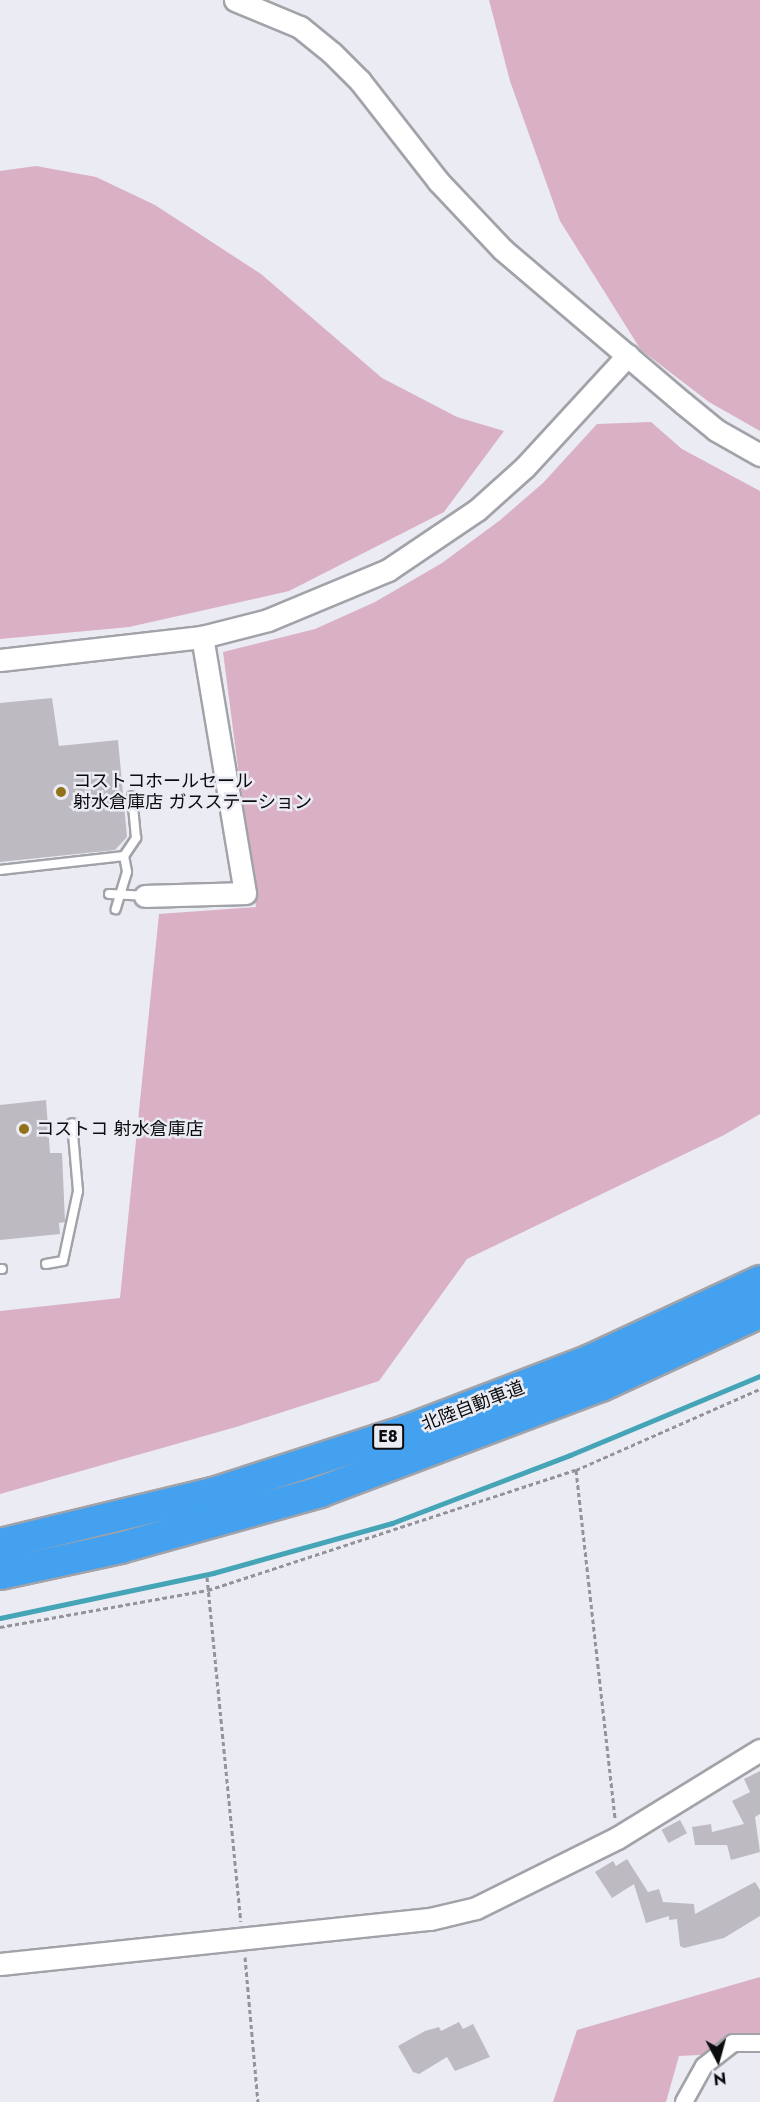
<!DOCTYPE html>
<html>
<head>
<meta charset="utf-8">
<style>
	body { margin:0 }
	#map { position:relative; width:760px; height:2102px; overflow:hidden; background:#eaebf3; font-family:Jost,"Noto Sans JP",sans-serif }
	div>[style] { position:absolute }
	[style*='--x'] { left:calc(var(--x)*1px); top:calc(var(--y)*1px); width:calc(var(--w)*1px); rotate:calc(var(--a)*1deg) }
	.green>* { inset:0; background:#dab0c5 }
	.stream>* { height:5px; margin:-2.5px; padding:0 2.5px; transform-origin:2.5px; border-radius:2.5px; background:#46a4b7 }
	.building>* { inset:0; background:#bebac1; transform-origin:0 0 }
	.path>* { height:3px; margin-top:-1.5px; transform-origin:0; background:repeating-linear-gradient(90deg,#939399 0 4.5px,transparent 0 7.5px) }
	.roads { filter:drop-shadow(2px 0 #a2a3a9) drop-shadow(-2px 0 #a2a3a9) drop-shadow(0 2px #a2a3a9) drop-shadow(0 -2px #a2a3a9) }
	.service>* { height:8px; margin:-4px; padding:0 4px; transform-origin:4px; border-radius:4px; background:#fff }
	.minor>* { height:16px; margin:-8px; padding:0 8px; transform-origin:8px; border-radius:8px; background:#fff }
	.tertiary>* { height:21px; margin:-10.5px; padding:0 10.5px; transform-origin:10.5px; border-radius:10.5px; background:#fff }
	.motorway>* { height:30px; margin:-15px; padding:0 15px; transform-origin:15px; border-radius:15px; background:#43a1ef }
	.dots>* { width:16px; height:16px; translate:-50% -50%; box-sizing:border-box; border:3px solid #eaebf3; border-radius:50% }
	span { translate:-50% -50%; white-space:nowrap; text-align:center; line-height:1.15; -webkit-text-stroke:5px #eaebf3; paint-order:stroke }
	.shield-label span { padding:2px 4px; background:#eaebf3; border:2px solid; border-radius:4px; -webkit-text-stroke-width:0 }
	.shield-label { font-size:16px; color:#0c0c0e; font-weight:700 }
	.poi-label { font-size:18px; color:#0c0c0e }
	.left { translate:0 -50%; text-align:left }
	.street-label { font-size:18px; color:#0c0c0e }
	.north { position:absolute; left:688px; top:2030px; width:60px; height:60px; -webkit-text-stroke:4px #eaebf3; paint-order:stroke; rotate:174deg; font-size:16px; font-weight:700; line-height:24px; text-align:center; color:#0c0c0e }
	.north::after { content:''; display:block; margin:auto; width:21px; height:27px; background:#0c0c0e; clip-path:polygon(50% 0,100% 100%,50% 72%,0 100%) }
</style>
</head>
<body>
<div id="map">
	<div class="green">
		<i style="clip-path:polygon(489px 0,760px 0,760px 431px,709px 402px,641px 350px,560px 221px,510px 81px)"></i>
		<i style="clip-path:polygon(36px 166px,96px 177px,155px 205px,261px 274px,382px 378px,457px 417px,504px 431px,444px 512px,289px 591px,129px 627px,0 639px,0 171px)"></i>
		<i style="clip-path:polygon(651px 422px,682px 449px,760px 491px,760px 1114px,724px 1135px,467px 1259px,379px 1381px,236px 1427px,0 1494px,0 1311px,120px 1298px,159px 914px,256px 907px,223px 652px,315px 629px,375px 602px,442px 563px,499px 521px,543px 483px,597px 424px)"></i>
		<i style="clip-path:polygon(760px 1977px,760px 2052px,679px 2056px,666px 2102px,553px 2102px,577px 2030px)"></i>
	</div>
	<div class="stream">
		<i style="--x:0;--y:1618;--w:218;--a:-11.9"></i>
		<i style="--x:213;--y:1573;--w:186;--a:-15.6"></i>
		<i style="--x:392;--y:1523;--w:191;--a:-20.9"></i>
		<i style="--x:570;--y:1455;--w:206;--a:-22.6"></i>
	</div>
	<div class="building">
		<i style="clip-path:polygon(52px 698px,59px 746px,118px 740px,127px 837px,115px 850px,0 862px,0 703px)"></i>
		<i style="clip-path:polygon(46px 1100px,50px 1153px,62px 1153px,65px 1222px,59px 1223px,60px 1234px,0 1240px,0 1105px)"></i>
		<i style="clip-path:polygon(760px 1771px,760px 1814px,755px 1817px,760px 1852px,731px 1860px,727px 1845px,695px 1845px,692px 1827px,711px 1824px,712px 1832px,744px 1824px,732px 1801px,750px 1792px,744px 1779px)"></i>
		<i style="left:680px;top:1820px;width:15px;height:21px;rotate:62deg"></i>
		<i style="clip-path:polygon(627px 1859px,648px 1892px,659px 1889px,663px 1902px,694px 1904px,695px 1914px,755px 1882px,760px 1890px,760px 1916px,724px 1938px,684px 1948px,680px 1946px,677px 1919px,669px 1920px,669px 1916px,646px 1923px,634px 1884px,612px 1898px,595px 1872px,613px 1861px,616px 1866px)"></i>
		<i style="clip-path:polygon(459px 2022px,463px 2029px,473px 2024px,490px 2057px,455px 2071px,447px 2057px,419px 2074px,413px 2072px,398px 2046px,425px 2031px,439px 2027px,441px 2031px)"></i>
	</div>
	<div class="path">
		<i style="--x:576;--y:1470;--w:350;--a:83.6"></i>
		<i style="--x:207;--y:1577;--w:346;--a:84.4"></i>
		<i style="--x:0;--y:1627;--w:211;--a:-10.1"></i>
		<i style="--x:208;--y:1590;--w:387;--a:-18.1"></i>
		<i style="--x:576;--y:1470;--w:201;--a:-23.8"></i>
		<i style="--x:245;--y:1957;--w:146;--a:84.9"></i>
	</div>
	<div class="roads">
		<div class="service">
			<i style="--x:124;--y:856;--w:22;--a:-56"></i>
			<i style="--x:136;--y:838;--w:42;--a:-95.4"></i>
			<i style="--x:0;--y:870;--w:125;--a:-6.4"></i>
			<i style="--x:124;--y:856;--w:16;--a:79"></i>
			<i style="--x:127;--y:872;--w:39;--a:107"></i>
			<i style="--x:109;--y:894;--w:35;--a:3"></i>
			<i style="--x:46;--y:1264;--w:17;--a:-10"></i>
			<i style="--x:63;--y:1261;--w:72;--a:-77.9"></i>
			<i style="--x:78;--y:1191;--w:68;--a:-95"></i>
			<i style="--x:0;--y:1269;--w:2;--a:0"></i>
		</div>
		<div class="minor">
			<i style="--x:684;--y:2102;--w:41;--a:-60.9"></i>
			<i style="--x:704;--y:2066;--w:37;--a:-38"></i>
			<i style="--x:733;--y:2043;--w:27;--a:0"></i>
		</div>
		<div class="tertiary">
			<i style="--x:235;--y:0;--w:70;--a:22.6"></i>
			<i style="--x:300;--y:27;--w:41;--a:39.1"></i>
			<i style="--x:332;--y:53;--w:40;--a:45"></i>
			<i style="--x:360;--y:81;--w:127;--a:52"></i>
			<i style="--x:438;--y:181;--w:93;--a:46.7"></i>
			<i style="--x:502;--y:249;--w:238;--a:40.4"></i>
			<i style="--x:683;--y:403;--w:43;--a:39.3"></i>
			<i style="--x:716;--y:430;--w:51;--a:29.6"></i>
			<i style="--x:0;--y:660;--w:203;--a:-6.5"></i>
			<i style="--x:202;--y:637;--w:68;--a:-14.4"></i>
			<i style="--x:268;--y:620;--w:130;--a:-22.6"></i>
			<i style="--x:388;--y:570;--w:107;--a:-34"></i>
			<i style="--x:477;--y:510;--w:64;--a:-41.9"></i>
			<i style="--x:525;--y:467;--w:152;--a:-47.4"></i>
			<i style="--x:145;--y:896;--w:100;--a:-1.7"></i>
			<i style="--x:245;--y:893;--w:260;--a:-99.5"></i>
			<i style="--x:0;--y:1964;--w:432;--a:-6"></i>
			<i style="--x:430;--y:1919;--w:47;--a:-13.4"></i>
			<i style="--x:476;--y:1908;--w:157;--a:-26.4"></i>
			<i style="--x:617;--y:1838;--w:168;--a:-31.6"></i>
		</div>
		<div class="motorway">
			<i style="--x:0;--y:1544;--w:219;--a:-13.5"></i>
			<i style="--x:213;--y:1493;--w:205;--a:-17.9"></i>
			<i style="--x:408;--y:1430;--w:195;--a:-21"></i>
			<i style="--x:590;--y:1360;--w:187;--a:-24.9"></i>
			<i style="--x:0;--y:1574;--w:123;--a:-12.2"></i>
			<i style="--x:120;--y:1548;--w:208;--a:-15.6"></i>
			<i style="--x:320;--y:1492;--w:300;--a:-20.7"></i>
			<i style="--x:601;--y:1386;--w:175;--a:-24.7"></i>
		</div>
	</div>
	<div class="dots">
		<i style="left:61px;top:792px;background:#917218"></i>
		<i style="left:24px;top:1129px;background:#917218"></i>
	</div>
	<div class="shield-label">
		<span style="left:388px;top:1437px">E8</span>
	</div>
	<div class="poi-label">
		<span class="left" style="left:73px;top:792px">コストコホールセール<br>射水倉庫店 ガスステーション</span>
		<span class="left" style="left:36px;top:1129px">コストコ 射水倉庫店</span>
	</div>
	<div class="street-label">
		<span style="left:473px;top:1406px;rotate:-21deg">北陸自動車道</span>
	</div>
	<div class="north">N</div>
</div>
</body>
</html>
